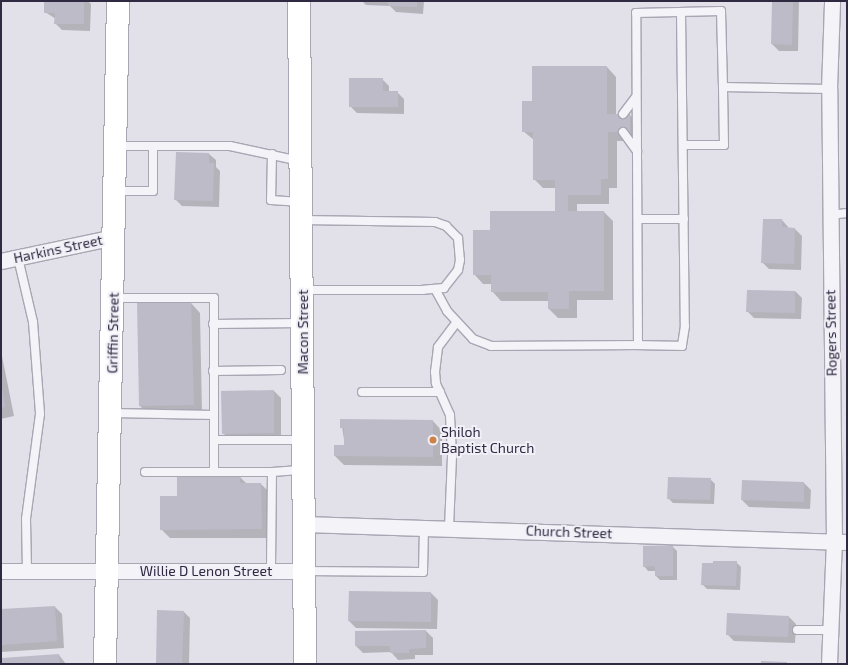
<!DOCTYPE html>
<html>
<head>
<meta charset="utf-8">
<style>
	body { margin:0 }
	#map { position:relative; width:848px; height:665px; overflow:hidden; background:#e2e0e9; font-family:"Exo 2",sans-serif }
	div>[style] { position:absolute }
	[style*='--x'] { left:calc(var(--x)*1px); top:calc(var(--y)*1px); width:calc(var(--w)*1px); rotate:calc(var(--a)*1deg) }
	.shadow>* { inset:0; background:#0003 }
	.building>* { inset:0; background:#bebbc9 }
	.roads { filter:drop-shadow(1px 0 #a9a5b3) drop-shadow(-1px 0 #a9a5b3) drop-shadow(0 1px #a9a5b3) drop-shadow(0 -1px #a9a5b3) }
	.service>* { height:8px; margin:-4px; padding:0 4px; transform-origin:4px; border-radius:4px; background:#f4f3f7 }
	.minor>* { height:15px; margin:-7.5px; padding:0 7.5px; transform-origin:7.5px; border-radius:7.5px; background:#f4f3f7 }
	.primary>* { height:22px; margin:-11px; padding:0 11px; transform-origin:11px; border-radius:11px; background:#fff }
	.dots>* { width:11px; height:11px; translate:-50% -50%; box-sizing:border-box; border:2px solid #f1f0f7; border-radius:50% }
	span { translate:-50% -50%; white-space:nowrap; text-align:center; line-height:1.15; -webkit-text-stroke:4px #f1f0f7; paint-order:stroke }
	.street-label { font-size:14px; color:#2f2941 }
	.poi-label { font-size:14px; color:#2f2941 }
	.left { translate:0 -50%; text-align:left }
	.frame { position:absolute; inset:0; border:2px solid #2f2941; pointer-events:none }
</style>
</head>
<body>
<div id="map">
	<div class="shadow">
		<div style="clip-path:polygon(45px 1px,88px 1px,91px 4px,90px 31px,62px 30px,55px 23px,56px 19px,45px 12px)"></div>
		<div style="clip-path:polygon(362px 1px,424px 1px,423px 14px,396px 12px,390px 6px,366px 5px)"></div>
		<div style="clip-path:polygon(773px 1px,799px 1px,798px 51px,779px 51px,772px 44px)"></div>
		<div style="clip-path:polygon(607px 67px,616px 77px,616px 115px,630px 115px,639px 124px,639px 141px,617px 141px,617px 188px,609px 188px,609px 204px,577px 204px,577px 212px,604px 212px,613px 221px,613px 300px,577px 300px,577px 318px,558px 318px,549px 309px,549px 301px,501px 301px,492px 291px,492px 284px,483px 284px,474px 274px,491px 231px,556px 212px,556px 188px,543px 188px,534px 179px,534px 140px,523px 131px,533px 102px)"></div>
		<div style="clip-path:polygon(382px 79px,389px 86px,389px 92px,397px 92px,404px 99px,404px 114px,357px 113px,350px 106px)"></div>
		<div style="clip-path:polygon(209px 154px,216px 160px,216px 167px,220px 171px,219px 207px,182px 206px,175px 199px)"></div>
		<div style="clip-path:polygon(782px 220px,789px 228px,795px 229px,802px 236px,801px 270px,769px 269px,762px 262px)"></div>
		<div style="clip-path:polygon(795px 291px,802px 298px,801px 319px,754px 318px,747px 311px)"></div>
		<div style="clip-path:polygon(191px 303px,200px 313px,202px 414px,149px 415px,140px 406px,138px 304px)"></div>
		<div style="clip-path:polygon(1px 351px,14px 416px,1px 419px)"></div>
		<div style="clip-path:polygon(274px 391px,281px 398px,281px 440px,230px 440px,223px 433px)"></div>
		<div style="clip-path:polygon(341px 420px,433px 421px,442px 431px,442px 466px,344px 465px,335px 456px,345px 446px)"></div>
		<div style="clip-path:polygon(178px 477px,240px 477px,247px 484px,261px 484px,270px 493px,270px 538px,170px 538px,161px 529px,178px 497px)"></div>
		<div style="clip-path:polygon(710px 479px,715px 484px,714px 504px,673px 503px,668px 498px)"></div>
		<div style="clip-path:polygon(743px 481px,804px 483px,811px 490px,810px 509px,749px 507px,742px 500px)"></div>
		<div style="clip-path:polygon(672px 546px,677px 551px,677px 580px,660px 580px,656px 576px,656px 571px,648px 571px,644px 566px)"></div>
		<div style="clip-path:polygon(736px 562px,741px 567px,740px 590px,707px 589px,702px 584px)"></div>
		<div style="clip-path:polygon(431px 593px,438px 600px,437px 629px,356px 628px,349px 621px)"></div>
		<div style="clip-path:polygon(55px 607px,62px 614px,64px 648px,1px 652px,1px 610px)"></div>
		<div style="clip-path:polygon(184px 612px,190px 618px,189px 664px,157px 664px)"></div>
		<div style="clip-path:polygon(789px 617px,796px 624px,795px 643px,734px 641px,727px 634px)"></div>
		<div style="clip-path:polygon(426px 631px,433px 638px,433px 655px,415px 655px,415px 659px,398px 660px,391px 652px,363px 653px,356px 646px,356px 632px)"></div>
		<div style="clip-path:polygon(59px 655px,66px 664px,1px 664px,1px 659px)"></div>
	</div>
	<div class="building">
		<div style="clip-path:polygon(44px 1px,84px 1px,84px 24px,54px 24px,55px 13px,44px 13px)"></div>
		<div style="clip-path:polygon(388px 1px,417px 1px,417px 7px,388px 6px)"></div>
		<div style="clip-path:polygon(772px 1px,793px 1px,792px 45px,771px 44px)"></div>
		<div style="clip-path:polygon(532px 66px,607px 66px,607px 114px,630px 114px,630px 132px,608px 132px,608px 179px,601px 179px,601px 195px,568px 195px,568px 211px,604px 211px,604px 291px,569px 291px,569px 309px,548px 309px,548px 292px,491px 292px,491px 275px,473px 275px,473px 230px,490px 230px,490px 211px,555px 211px,555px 180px,533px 180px,533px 132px,522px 132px,522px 101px,532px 101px)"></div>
		<div style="clip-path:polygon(349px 78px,383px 78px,383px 91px,398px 91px,398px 107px,349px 107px)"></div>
		<div style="clip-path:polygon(176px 152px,209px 153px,209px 163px,214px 163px,213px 201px,174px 200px)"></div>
		<div style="clip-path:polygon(763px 219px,782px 219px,782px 227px,795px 228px,794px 264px,761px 263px)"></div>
		<div style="clip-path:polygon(747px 290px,795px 291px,795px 313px,746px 312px)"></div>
		<div style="clip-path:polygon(191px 302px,194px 405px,139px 406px,137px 303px)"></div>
		<div style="clip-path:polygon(2px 388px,5px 407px,1px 408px,1px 389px)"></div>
		<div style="clip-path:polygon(274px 390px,274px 433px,222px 434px,221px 391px)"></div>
		<div style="clip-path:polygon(340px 419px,433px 420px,433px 457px,334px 456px,334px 445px,344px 445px,344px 428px,340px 428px)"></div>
		<div style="clip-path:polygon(177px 476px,240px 476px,240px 483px,261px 483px,262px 529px,160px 530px,160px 496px,177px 496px)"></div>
		<div style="clip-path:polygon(668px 477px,711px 478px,710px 500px,667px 499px)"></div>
		<div style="clip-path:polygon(742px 480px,804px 482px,804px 502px,741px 500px)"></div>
		<div style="clip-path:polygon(673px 545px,673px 576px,655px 576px,655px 566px,643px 567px,643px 546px)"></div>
		<div style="clip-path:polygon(713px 561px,737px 561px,736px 586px,701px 585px,702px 563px,713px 563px)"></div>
		<div style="clip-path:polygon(349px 591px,431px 592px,431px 622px,348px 621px)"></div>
		<div style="clip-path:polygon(55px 606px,57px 641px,1px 645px,1px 609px)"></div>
		<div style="clip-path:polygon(157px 610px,184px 611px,182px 664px,156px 664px)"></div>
		<div style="clip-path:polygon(727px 613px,789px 616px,788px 637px,726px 635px)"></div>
		<div style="clip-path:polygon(426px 630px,426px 648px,409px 649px,409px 653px,390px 653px,390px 646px,355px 646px,355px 631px)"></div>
		<div style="clip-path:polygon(59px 654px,60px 664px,1px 664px,1px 658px)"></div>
		<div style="clip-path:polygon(761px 661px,787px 662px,787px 664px,761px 664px)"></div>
	</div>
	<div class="roads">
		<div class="service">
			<div style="--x:681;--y:12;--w:314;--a:89.3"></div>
			<div style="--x:685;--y:326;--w:20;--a:99"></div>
			<div style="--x:682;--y:346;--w:44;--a:-178.7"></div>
			<div style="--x:638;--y:345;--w:332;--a:-90.3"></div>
			<div style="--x:636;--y:13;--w:85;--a:-1.3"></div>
			<div style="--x:721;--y:11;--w:76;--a:88.5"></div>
			<div style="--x:723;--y:87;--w:106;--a:1.1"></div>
			<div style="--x:623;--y:114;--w:21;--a:-53"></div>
			<div style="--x:623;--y:132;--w:24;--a:54"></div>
			<div style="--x:683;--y:145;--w:41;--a:0"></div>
			<div style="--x:724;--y:145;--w:58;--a:-91"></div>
			<div style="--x:117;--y:146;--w:113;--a:0"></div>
			<div style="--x:230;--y:146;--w:72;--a:12.1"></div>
			<div style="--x:272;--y:154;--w:46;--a:91.2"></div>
			<div style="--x:271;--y:200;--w:30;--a:4"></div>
			<div style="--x:116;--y:191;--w:37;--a:0"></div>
			<div style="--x:153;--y:191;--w:45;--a:-90"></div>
			<div style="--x:830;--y:215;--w:17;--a:-7"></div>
			<div style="--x:638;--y:219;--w:46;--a:0"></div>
			<div style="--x:302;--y:220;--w:133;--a:0.9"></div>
			<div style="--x:435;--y:222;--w:12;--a:20"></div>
			<div style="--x:446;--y:226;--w:17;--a:45"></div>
			<div style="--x:458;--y:238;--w:22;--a:85"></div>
			<div style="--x:460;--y:260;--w:10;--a:101"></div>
			<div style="--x:458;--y:270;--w:23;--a:128"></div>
			<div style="--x:444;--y:288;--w:21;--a:175"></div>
			<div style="--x:423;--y:290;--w:120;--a:180"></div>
			<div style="--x:18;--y:258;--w:66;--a:76.8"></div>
			<div style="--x:33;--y:322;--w:92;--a:85.6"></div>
			<div style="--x:40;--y:414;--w:106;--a:97.6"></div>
			<div style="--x:26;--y:519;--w:52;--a:88.9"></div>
			<div style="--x:435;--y:289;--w:25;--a:61"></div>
			<div style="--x:447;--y:311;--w:38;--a:47"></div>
			<div style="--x:473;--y:339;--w:19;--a:21"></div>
			<div style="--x:491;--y:346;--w:147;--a:-0.4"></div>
			<div style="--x:113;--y:298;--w:101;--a:0"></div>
			<div style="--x:214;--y:298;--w:117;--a:90"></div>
			<div style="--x:213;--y:324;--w:88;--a:-0.7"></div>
			<div style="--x:213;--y:371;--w:68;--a:-0.8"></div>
			<div style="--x:362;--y:392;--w:78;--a:0"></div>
			<div style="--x:112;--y:413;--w:102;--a:1.1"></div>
			<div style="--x:214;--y:415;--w:57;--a:90"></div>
			<div style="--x:214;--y:440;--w:87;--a:0"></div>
			<div style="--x:145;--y:472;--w:127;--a:0"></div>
			<div style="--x:272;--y:472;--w:99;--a:90.6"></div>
			<div style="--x:272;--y:472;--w:31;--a:-4"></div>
			<div style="--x:449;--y:528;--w:73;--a:-87.6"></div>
			<div style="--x:452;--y:455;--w:40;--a:-92.9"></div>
			<div style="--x:450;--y:415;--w:35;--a:-114"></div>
			<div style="--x:436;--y:383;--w:11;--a:-95"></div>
			<div style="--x:435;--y:372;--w:25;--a:-83"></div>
			<div style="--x:438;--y:347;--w:31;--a:-53"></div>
			<div style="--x:305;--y:571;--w:118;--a:0.5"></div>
			<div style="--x:423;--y:572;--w:45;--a:-88.7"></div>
			<div style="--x:797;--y:630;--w:33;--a:0"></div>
		</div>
		<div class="minor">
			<div style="--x:1;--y:261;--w:116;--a:-12"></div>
			<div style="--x:304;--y:524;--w:543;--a:1.9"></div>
			<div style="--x:1;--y:571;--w:303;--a:0"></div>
			<div style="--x:829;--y:664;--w:123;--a:-87.7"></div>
			<div style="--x:834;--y:541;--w:452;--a:-90.6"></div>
			<div style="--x:829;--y:89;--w:88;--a:-88"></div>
		</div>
		<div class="primary">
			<div style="--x:299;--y:1;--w:663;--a:89.48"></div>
			<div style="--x:105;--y:664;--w:663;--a:-88.88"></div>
		</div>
	</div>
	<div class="dots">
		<div style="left:433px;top:440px;background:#cd8347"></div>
	</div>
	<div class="street-label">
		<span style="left:58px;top:249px;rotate:-12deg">Harkins Street</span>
		<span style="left:303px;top:332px;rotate:-90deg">Macon Street</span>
		<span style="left:113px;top:333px;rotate:-89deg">Griffin Street</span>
		<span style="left:831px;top:333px;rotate:-91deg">Rogers Street</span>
		<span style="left:569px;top:532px;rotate:2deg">Church Street</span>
		<span style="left:206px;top:571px">Willie D Lenon Street</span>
	</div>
	<div class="poi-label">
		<span class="left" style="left:441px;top:440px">Shiloh<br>Baptist Church</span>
	</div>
	<div class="frame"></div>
</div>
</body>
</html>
